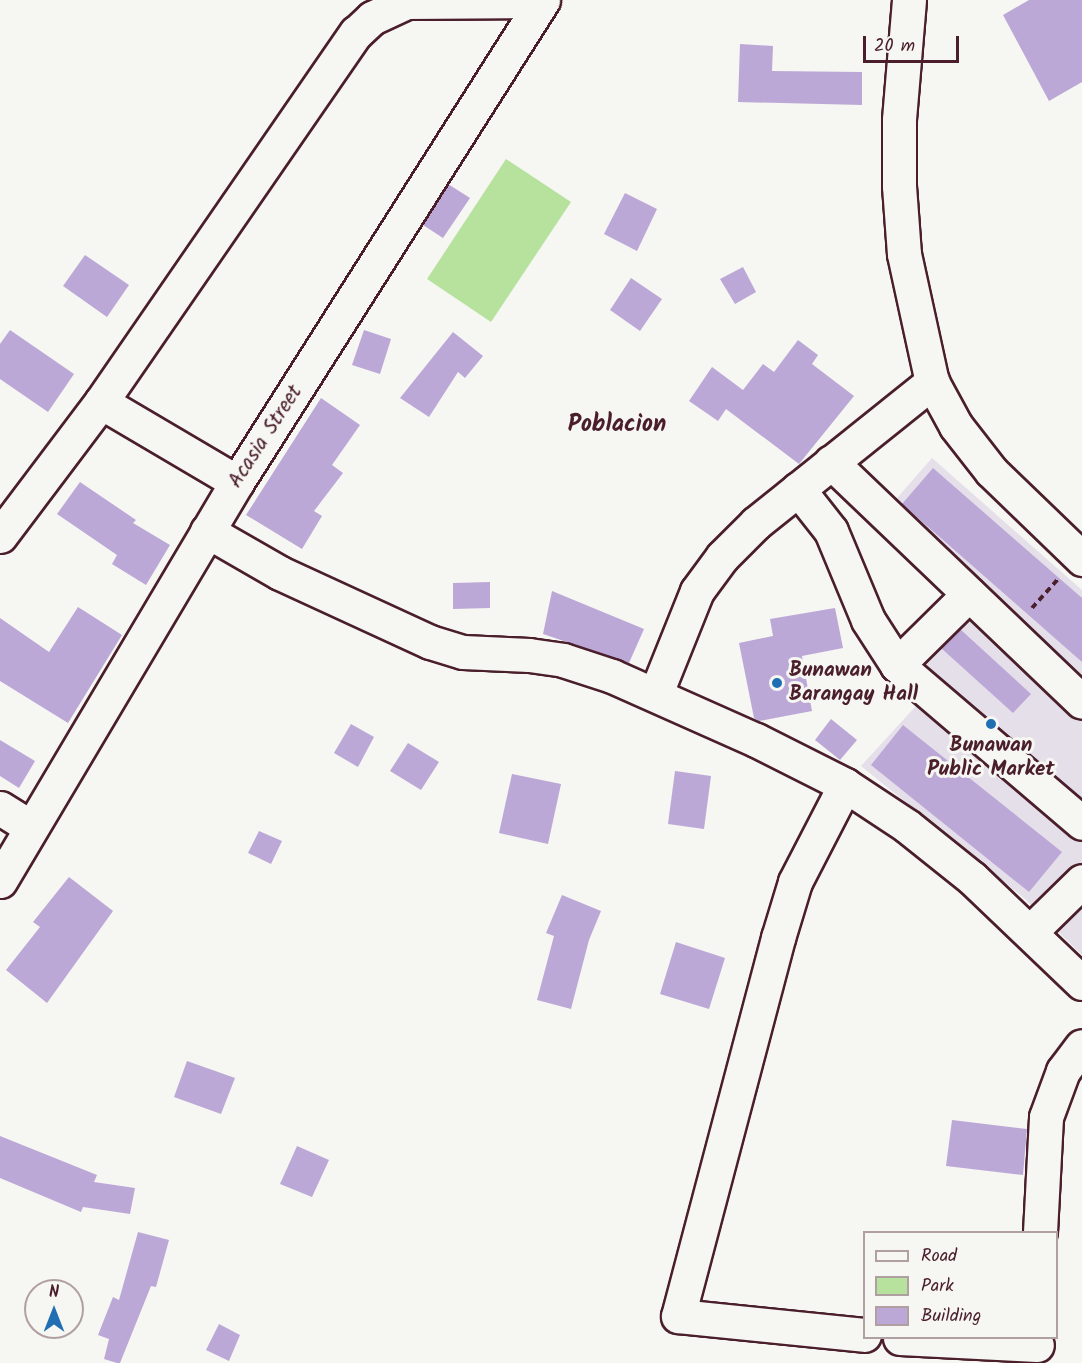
<!DOCTYPE html>
<html>
<head>
<meta charset="utf-8">
<style>
	body { margin:0 }
	#map { position:relative; width:1082px; height:1363px; overflow:hidden; background:#f6f6f2; font-family:Kalam,sans-serif }
	div>[style] { position:absolute }
	[style*='--x'] { left:calc(var(--x)*1px); top:calc(var(--y)*1px); width:calc(var(--w)*1px); rotate:calc(var(--a)*1deg) }
	.built>* { inset:0; background:#e5dfea }
	.green>* { inset:0; background:#b7e29e }
	.building>* { inset:0; background:#bca8d7 }
	.path>* { height:4px; margin-top:-2px; transform-origin:0; background:repeating-linear-gradient(90deg,#4a1f2b 0 6px,transparent 0 10.5px) }
	.roads { filter:drop-shadow(2px 0 #4a1f2b) drop-shadow(-2px 0 #4a1f2b) drop-shadow(0 2px #4a1f2b) drop-shadow(0 -2px #4a1f2b) }
	.minor>* { height:33px; margin:-16.5px; padding:0 16.5px; transform-origin:16.5px; border-radius:16.5px; background:#f6f6f2 }
	.dots>* { width:16px; height:16px; translate:-50% -50%; box-sizing:border-box; border:3px solid #f6f6f2; border-radius:50% }
	span { translate:-50% -50%; white-space:nowrap; text-align:center; line-height:1.15; -webkit-text-stroke:6px #f6f6f2; paint-order:stroke }
	.street-label { font-size:21px; color:#4a1f2b }
	.poi-label { font-size:21px; color:#4a1f2b; font-weight:700 }
	.left { translate:0 -50%; text-align:left }
	.quarter-label { font-size:24px; color:#4a1f2b; font-weight:700 }
	.legend { position:absolute; left:863px; top:1231px; width:195px; height:108px; box-sizing:border-box; background:#f6f6f2; border:2px solid #b1a0a2; margin:0; padding:8px 10px; list-style:none; font-size:18px; color:#4a1f2b }
	.legend li { display:flex; align-items:center; gap:12px; height:30px }
	.legend b { width:30px; border:2px solid #b1a0a2 }
	.north { position:absolute; left:24px; top:1279px; width:60px; height:60px; box-sizing:border-box; background:#f6f6f2; border:2px solid #b1a0a2; border-radius:50%; rotate:0deg; font-size:16px; font-weight:700; line-height:24px; text-align:center; color:#4a1f2b }
	.north::after { content:''; display:block; margin:auto; width:21px; height:27px; background:#1f6fb2; clip-path:polygon(50% 0,100% 100%,50% 72%,0 100%) }
	.scale { position:absolute; left:863px; top:36px; width:96px; height:27px; box-sizing:border-box; border:3px solid #4a1f2b; border-top:0; padding-left:8px; font-size:18px; line-height:21px; white-space:nowrap; color:#4a1f2b; -webkit-text-stroke:4px #f6f6f2; paint-order:stroke }
</style>
</head>
<body>
<div id="map">
	<div class="built">
		<div style="clip-path:polygon(932px 458px,1082px 590px,1082px 955px,1024px 898px,861px 766px,937px 683px,915px 662px,983px 588px,891px 505px)"></div>
	</div>
	<div class="green">
		<div style="clip-path:polygon(506px 159px,571px 202px,491px 322px,427px 279px)"></div>
	</div>
	<div class="building">
		<div style="clip-path:polygon(1029px 0,1082px 0,1082px 82px,1049px 101px,1003px 15px)"></div>
		<div style="clip-path:polygon(740px 44px,773px 46px,772px 71px,862px 72px,862px 105px,738px 102px)"></div>
		<div style="clip-path:polygon(448px 184px,470px 198px,443px 238px,423px 225px)"></div>
		<div style="clip-path:polygon(625px 193px,657px 209px,637px 251px,604px 234px)"></div>
		<div style="clip-path:polygon(85px 255px,129px 285px,107px 317px,63px 286px)"></div>
		<div style="clip-path:polygon(743px 267px,756px 292px,735px 304px,720px 279px)"></div>
		<div style="clip-path:polygon(631px 278px,662px 299px,640px 331px,610px 310px)"></div>
		<div style="clip-path:polygon(10px 330px,74px 374px,48px 412px,0 379px,0 344px)"></div>
		<div style="clip-path:polygon(364px 330px,391px 339px,380px 374px,352px 365px)"></div>
		<div style="clip-path:polygon(453px 332px,483px 356px,465px 378px,458px 372px,429px 417px,400px 398px)"></div>
		<div style="clip-path:polygon(798px 340px,818px 355px,812px 364px,854px 396px,799px 464px,726px 409px,718px 421px,689px 401px,712px 367px,743px 390px,763px 364px,774px 372px)"></div>
		<div style="clip-path:polygon(321px 398px,360px 425px,332px 465px,343px 473px,314px 511px,322px 516px,302px 549px,246px 515px)"></div>
		<div style="clip-path:polygon(933px 468px,1082px 598px,1082px 662px,902px 504px)"></div>
		<div style="clip-path:polygon(80px 482px,136px 520px,133px 523px,170px 545px,146px 585px,112px 564px,117px 555px,57px 514px)"></div>
		<div style="clip-path:polygon(490px 582px,490px 608px,453px 609px,453px 583px)"></div>
		<div style="clip-path:polygon(552px 591px,644px 629px,629px 663px,543px 634px)"></div>
		<div style="clip-path:polygon(78px 607px,122px 635px,68px 723px,0 681px,0 618px,49px 652px)"></div>
		<div style="clip-path:polygon(835px 608px,843px 648px,802px 656px,812px 711px,759px 721px,754px 718px,739px 643px,773px 636px,770px 619px)"></div>
		<div style="clip-path:polygon(960px 629px,1031px 694px,1013px 713px,941px 648px)"></div>
		<div style="clip-path:polygon(831px 719px,857px 740px,840px 760px,815px 740px)"></div>
		<div style="clip-path:polygon(351px 724px,374px 737px,358px 767px,334px 753px)"></div>
		<div style="clip-path:polygon(903px 725px,1062px 852px,1029px 892px,871px 765px)"></div>
		<div style="clip-path:polygon(0 740px,35px 761px,19px 788px,0 776px)"></div>
		<div style="clip-path:polygon(408px 743px,439px 762px,421px 790px,390px 771px)"></div>
		<div style="clip-path:polygon(675px 771px,711px 776px,704px 829px,668px 824px)"></div>
		<div style="clip-path:polygon(512px 774px,561px 784px,548px 844px,499px 833px)"></div>
		<div style="clip-path:polygon(259px 831px,282px 841px,271px 864px,248px 853px)"></div>
		<div style="clip-path:polygon(69px 877px,113px 911px,47px 1003px,6px 970px,40px 927px,33px 922px)"></div>
		<div style="clip-path:polygon(562px 895px,601px 911px,589px 940px,571px 1009px,537px 1000px,554px 936px,546px 933px)"></div>
		<div style="clip-path:polygon(676px 942px,725px 958px,709px 1009px,660px 994px)"></div>
		<div style="clip-path:polygon(187px 1061px,235px 1078px,221px 1114px,174px 1097px)"></div>
		<div style="clip-path:polygon(952px 1120px,1027px 1129px,1023px 1175px,946px 1166px)"></div>
		<div style="clip-path:polygon(0 1136px,97px 1175px,94px 1182px,135px 1188px,130px 1214px,83px 1207px,81px 1212px,0 1178px)"></div>
		<div style="clip-path:polygon(297px 1146px,329px 1160px,312px 1197px,280px 1184px)"></div>
		<div style="clip-path:polygon(138px 1232px,169px 1240px,156px 1287px,151px 1286px,120px 1363px,117px 1363px,104px 1359px,109px 1339px,98px 1335px,113px 1297px,119px 1300px)"></div>
		<div style="clip-path:polygon(219px 1324px,240px 1335px,229px 1361px,206px 1350px)"></div>
	</div>
	<div class="path">
		<div style="--x:1032;--y:608;--w:38;--a:-48"></div>
	</div>
	<div class="roads">
		<div class="minor">
			<div style="--x:909;--y:0;--w:120;--a:94.8"></div>
			<div style="--x:899;--y:120;--w:66;--a:90"></div>
			<div style="--x:899;--y:186;--w:68;--a:85.8"></div>
			<div style="--x:904;--y:254;--w:131;--a:77.7"></div>
			<div style="--x:932;--y:382;--w:50;--a:61.4"></div>
			<div style="--x:956;--y:426;--w:57;--a:52.1"></div>
			<div style="--x:991;--y:471;--w:127;--a:44"></div>
			<div style="--x:101;--y:402;--w:158;--a:30.5"></div>
			<div style="--x:831;--y:462;--w:347;--a:43.7"></div>
			<div style="--x:798;--y:489;--w:53;--a:51.8"></div>
			<div style="--x:831;--y:531;--w:96;--a:67.4"></div>
			<div style="--x:868;--y:620;--w:54;--a:57.2"></div>
			<div style="--x:897;--y:665;--w:243;--a:40.5"></div>
			<div style="--x:207;--y:531;--w:84;--a:29.9"></div>
			<div style="--x:280;--y:573;--w:165;--a:24.7"></div>
			<div style="--x:430;--y:642;--w:34;--a:17"></div>
			<div style="--x:463;--y:652;--w:66;--a:2.6"></div>
			<div style="--x:529;--y:655;--w:34;--a:8"></div>
			<div style="--x:563;--y:660;--w:52;--a:18.1"></div>
			<div style="--x:612;--y:676;--w:158;--a:24"></div>
			<div style="--x:756;--y:740;--w:100;--a:26.8"></div>
			<div style="--x:845;--y:785;--w:74;--a:33.5"></div>
			<div style="--x:907;--y:826;--w:83;--a:38.7"></div>
			<div style="--x:972;--y:878;--w:152;--a:43.7"></div>
			<div style="--x:0;--y:536;--w:168;--a:-53"></div>
			<div style="--x:101;--y:402;--w:449;--a:-55.4"></div>
			<div style="--x:356;--y:33;--w:22;--a:-43"></div>
			<div style="--x:372;--y:18;--w:38;--a:-25"></div>
			<div style="--x:406;--y:2;--w:135;--a:-0.4"></div>
			<div style="--x:897;--y:665;--w:101;--a:-44.6"></div>
			<div style="--x:656;--y:693;--w:110;--a:-68.1"></div>
			<div style="--x:697;--y:591;--w:42;--a:-53.7"></div>
			<div style="--x:722;--y:557;--w:48;--a:-45"></div>
			<div style="--x:756;--y:523;--w:226;--a:-38.7"></div>
			<div style="--x:845;--y:785;--w:109;--a:117.3"></div>
			<div style="--x:795;--y:882;--w:59;--a:106.9"></div>
			<div style="--x:778;--y:938;--w:391;--a:104.8"></div>
			<div style="--x:678;--y:1316;--w:187;--a:5.8"></div>
			<div style="--x:0;--y:808;--w:36;--a:32"></div>
			<div style="--x:0;--y:881;--w:464;--a:-59.3"></div>
			<div style="--x:237;--y:482;--w:571;--a:-57.59"></div>
			<div style="--x:1031;--y:931;--w:71;--a:-44.4"></div>
			<div style="--x:1040;--y:1232;--w:115;--a:-87"></div>
			<div style="--x:1046;--y:1117;--w:49;--a:-69.7"></div>
			<div style="--x:1063;--y:1071;--w:31;--a:-53"></div>
			<div style="--x:900;--y:1338;--w:137;--a:2.9"></div>
		</div>
	</div>
	<div class="dots">
		<div style="left:777px;top:683px;background:#1f6fb2"></div>
		<div style="left:991px;top:724px;background:#1f6fb2"></div>
	</div>
	<div class="street-label">
		<span style="left:266px;top:437px;rotate:-57deg">Acasia Street</span>
	</div>
	<div class="poi-label">
		<span class="left" style="left:789px;top:683px">Bunawan<br>Barangay Hall</span>
		<span style="left:991px;top:758px">Bunawan<br>Public Market</span>
	</div>
	<div class="quarter-label">
		<span style="left:617px;top:425px">Poblacion</span>
	</div>
	<ul class="legend">
	<li><b style="height:8px;background:#f6f6f2"></b>Road</li>
	<li><b style="height:16px;background:#b7e29e"></b>Park</li>
	<li><b style="height:16px;background:#bca8d7"></b>Building</li>
	</ul>
	<div class="north">N</div>
	<div class="scale">20 m</div>
</div>
</body>
</html>
